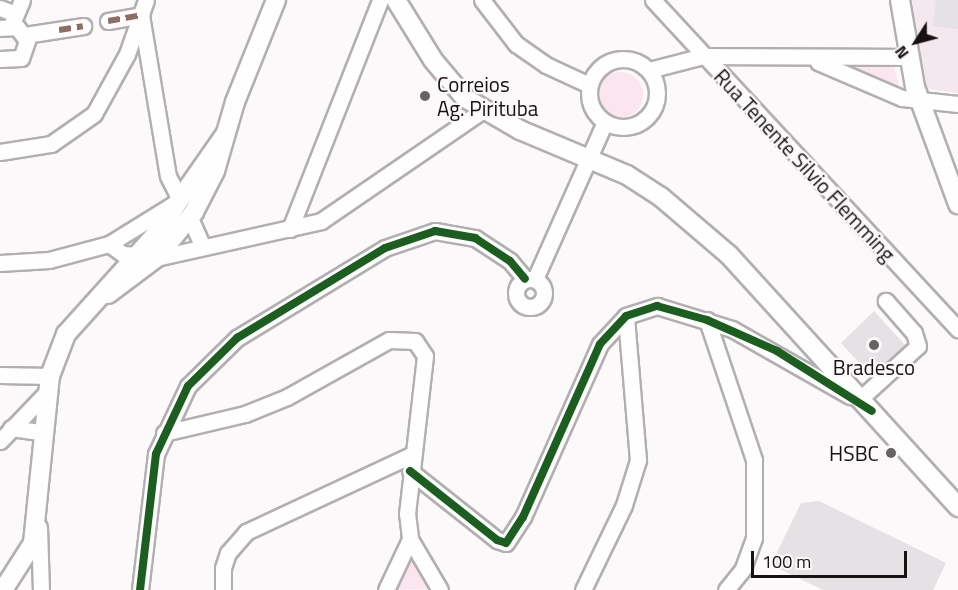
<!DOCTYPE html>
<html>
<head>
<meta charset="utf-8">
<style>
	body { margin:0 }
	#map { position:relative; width:958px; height:590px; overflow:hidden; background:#fbf9fa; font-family:"Titillium Web",sans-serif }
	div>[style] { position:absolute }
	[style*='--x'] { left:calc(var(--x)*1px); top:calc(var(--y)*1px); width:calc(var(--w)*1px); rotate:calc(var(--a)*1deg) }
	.built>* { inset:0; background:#f3e8ed }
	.green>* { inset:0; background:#fbe6f0 }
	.round { border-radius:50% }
	.building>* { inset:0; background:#e6e1e4 }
	.roads { filter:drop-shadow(2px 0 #b3afb1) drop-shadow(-2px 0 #b3afb1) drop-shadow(0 2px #b3afb1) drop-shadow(0 -2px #b3afb1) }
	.minor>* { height:15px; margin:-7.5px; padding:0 7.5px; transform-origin:7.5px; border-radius:7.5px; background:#fefefe }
	.minor>.ring { margin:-7.5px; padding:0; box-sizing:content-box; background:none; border:15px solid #fefefe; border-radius:50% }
	.major>* { height:18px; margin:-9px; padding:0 9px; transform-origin:9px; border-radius:9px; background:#fefefe }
	.quiet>* { height:6px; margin-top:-3px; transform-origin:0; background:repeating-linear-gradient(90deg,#8d6e63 0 12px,transparent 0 18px) }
	.cycleway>* { height:8px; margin:-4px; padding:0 4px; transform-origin:4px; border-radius:4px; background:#1b5e20 }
	.dots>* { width:16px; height:16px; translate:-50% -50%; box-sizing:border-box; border:3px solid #fcf8fa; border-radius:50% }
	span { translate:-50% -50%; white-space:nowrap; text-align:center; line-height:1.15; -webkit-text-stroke:4.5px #fcf8fa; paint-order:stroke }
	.poi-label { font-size:21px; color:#171114 }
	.left { translate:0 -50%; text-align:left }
	.right { translate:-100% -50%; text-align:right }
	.street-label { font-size:21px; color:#171114 }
	.north { position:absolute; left:886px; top:12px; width:60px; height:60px; -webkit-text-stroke:4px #fcf8fa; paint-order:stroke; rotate:234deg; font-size:16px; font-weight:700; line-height:24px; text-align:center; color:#171114 }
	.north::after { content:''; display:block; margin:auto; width:21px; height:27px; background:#171114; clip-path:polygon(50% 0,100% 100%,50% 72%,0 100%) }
	.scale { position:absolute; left:751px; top:551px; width:156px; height:27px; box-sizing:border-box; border:3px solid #171114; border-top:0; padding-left:8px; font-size:18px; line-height:21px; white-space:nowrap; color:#171114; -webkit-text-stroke:4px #fcf8fa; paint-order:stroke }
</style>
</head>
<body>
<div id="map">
	<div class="built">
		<div style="clip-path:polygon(912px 0,958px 0,958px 93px,925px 89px)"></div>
	</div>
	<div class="green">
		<div style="clip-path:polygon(829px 66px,894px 66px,900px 89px)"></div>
		<div class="round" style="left:597px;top:72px;width:46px;height:46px"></div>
		<div style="clip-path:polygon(410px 549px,432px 589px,391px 590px)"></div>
	</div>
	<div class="building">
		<div style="clip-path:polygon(936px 0,958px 0,958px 29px,933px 26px)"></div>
		<div style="clip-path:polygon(874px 311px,905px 345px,871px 376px,841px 343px)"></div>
		<div style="clip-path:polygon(819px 501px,946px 563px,933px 590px,823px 590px,771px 565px,801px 503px)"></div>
	</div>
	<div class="roads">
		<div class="minor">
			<div style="--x:482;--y:0;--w:56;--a:52.3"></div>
			<div style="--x:516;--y:44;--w:37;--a:35"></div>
			<div style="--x:546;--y:65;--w:47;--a:24.9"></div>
			<div style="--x:653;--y:0;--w:449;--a:47.2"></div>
			<div style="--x:0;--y:8;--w:17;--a:21"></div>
			<div style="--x:108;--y:21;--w:34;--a:-10"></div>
			<div style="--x:141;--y:15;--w:163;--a:80.5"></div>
			<div style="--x:168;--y:176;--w:22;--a:63"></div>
			<div style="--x:11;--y:26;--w:28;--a:-67"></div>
			<div style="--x:0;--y:28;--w:17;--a:-3"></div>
			<div style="--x:17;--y:27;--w:17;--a:54"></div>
			<div style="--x:27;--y:41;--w:18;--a:109"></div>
			<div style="--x:21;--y:58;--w:21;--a:177"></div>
			<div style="--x:25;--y:35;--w:59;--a:-8.8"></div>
			<div class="ring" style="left:589px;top:59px;width:53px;height:53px"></div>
			<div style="--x:818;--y:62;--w:91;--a:23.2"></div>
			<div style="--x:902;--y:98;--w:56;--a:6.1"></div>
			<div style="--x:649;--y:70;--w:56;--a:-14.5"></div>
			<div style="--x:703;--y:56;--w:207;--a:0.3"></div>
			<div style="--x:0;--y:152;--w:52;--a:-8.9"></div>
			<div style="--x:51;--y:144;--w:52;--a:-34.9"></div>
			<div style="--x:94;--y:114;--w:68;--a:-61.2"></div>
			<div style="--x:127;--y:54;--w:57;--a:-70.6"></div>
			<div style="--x:190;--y:218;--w:30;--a:66"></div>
			<div style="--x:290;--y:229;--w:246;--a:-68.5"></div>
			<div style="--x:109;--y:244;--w:17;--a:36"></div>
			<div style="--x:123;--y:254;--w:14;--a:4"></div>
			<div style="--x:156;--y:258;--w:169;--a:-12.6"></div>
			<div style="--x:321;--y:221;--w:196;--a:-34.4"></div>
			<div style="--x:0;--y:263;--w:49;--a:-3.5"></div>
			<div style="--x:49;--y:260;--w:62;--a:-14.9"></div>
			<div style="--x:109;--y:244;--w:74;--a:-31.8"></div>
			<div style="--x:535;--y:279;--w:172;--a:-66"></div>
			<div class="ring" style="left:516px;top:279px;width:13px;height:13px"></div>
			<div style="--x:707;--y:320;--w:148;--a:71.4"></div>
			<div style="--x:754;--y:460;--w:78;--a:90"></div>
			<div style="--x:754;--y:538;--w:33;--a:110"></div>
			<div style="--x:743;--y:569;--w:27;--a:129"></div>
			<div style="--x:0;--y:375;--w:50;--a:1.1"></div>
			<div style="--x:861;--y:398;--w:77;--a:-42.4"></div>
			<div style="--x:918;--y:346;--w:14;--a:-107"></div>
			<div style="--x:914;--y:333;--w:43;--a:-131.2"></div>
			<div style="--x:11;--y:428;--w:34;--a:8"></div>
			<div style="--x:164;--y:433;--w:83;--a:-13.2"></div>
			<div style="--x:245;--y:414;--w:45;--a:-22"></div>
			<div style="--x:287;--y:397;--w:117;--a:-29.2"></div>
			<div style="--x:389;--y:340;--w:26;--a:2"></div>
			<div style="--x:415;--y:341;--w:18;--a:56"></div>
			<div style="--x:425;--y:356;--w:158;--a:96.5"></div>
			<div style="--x:407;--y:513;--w:26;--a:83"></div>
			<div style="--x:410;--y:539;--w:59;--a:59.5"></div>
			<div style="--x:0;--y:441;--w:69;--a:-46.2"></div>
			<div style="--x:410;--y:471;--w:111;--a:38.4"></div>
			<div style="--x:497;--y:540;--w:9;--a:18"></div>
			<div style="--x:506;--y:543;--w:31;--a:-57"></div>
			<div style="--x:523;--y:517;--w:189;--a:-66"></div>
			<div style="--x:600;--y:344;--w:38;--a:-47"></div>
			<div style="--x:626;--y:316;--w:33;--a:-18"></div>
			<div style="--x:657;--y:306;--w:78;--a:17"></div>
			<div style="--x:732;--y:329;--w:136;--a:29.6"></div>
			<div style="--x:39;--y:527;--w:63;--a:88.2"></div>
			<div style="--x:140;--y:590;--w:137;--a:-83.3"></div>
			<div style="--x:156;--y:454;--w:75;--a:-64.8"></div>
			<div style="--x:188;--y:386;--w:69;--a:-44.4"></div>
			<div style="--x:237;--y:338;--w:173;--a:-31.3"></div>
			<div style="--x:385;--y:248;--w:53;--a:-18.8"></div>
			<div style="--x:435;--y:231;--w:41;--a:9.9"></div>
			<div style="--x:475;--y:238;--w:42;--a:33.3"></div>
			<div style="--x:510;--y:261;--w:23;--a:50"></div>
			<div style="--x:223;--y:590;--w:22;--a:-90"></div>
			<div style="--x:223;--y:568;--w:16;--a:-72"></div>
			<div style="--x:228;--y:553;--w:28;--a:-49"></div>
			<div style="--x:246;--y:532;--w:182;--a:-25"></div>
			<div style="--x:386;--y:590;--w:56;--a:-64.8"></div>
			<div style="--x:583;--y:590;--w:94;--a:-64.2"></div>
			<div style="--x:624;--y:505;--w:47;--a:-72.7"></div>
			<div style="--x:638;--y:460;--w:144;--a:-94.8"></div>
		</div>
		<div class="major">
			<div style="--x:396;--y:0;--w:70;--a:58.3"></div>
			<div style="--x:433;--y:60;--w:50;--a:49.9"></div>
			<div style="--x:465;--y:98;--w:64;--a:30.2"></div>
			<div style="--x:520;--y:130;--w:116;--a:22.8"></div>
			<div style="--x:627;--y:175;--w:40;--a:32.9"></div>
			<div style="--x:661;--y:197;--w:89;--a:40.5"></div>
			<div style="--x:729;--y:255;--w:341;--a:47.7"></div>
			<div style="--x:900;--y:0;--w:88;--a:80.2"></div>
			<div style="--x:915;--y:87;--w:125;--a:69.8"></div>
			<div style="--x:108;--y:294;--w:60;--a:-36.9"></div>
			<div style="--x:156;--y:258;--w:60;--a:-50.4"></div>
			<div style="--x:194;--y:212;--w:46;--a:-62.9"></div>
			<div style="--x:215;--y:171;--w:72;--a:-73.8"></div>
			<div style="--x:235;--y:102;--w:110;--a:-68.1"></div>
			<div style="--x:3;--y:590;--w:56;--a:-57.4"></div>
			<div style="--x:33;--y:543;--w:168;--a:-84.2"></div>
			<div style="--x:50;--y:376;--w:45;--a:-69.1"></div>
			<div style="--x:66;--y:334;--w:133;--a:-48"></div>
			<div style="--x:155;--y:235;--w:121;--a:-55.1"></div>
		</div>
	</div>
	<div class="quiet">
		<div style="--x:108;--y:21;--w:34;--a:-10"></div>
		<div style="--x:59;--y:30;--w:24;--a:-9"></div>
	</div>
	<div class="cycleway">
		<div style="--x:410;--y:471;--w:111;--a:38.4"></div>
		<div style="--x:497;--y:540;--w:9;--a:18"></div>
		<div style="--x:506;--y:543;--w:31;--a:-57"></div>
		<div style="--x:523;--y:517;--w:189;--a:-66"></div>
		<div style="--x:600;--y:344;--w:38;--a:-47"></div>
		<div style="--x:626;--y:316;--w:33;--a:-18"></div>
		<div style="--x:657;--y:306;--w:52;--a:15.6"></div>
		<div style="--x:707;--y:320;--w:77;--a:23.9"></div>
		<div style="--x:777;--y:351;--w:112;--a:32.3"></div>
		<div style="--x:140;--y:590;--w:137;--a:-83.3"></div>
		<div style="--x:156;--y:454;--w:75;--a:-64.8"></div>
		<div style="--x:188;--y:386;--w:69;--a:-44.4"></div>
		<div style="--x:237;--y:338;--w:173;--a:-31.3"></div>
		<div style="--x:385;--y:248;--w:53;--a:-18.8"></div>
		<div style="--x:435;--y:231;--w:41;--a:9.9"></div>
		<div style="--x:475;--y:238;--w:42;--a:33.3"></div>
		<div style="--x:510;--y:261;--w:23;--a:50"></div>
	</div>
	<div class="dots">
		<div style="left:425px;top:96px;background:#676264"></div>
		<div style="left:874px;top:345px;background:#676264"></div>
		<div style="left:891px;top:453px;background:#676264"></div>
	</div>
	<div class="poi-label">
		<span class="left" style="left:437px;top:96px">Correios<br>Ag. Pirituba</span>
		<span style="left:874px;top:367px">Bradesco</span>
		<span class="right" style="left:879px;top:453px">HSBC</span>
	</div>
	<div class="street-label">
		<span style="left:805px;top:165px;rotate:47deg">Rua Tenente Silvio Flemming</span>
	</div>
	<div class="north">N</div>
	<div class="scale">100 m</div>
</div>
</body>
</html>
